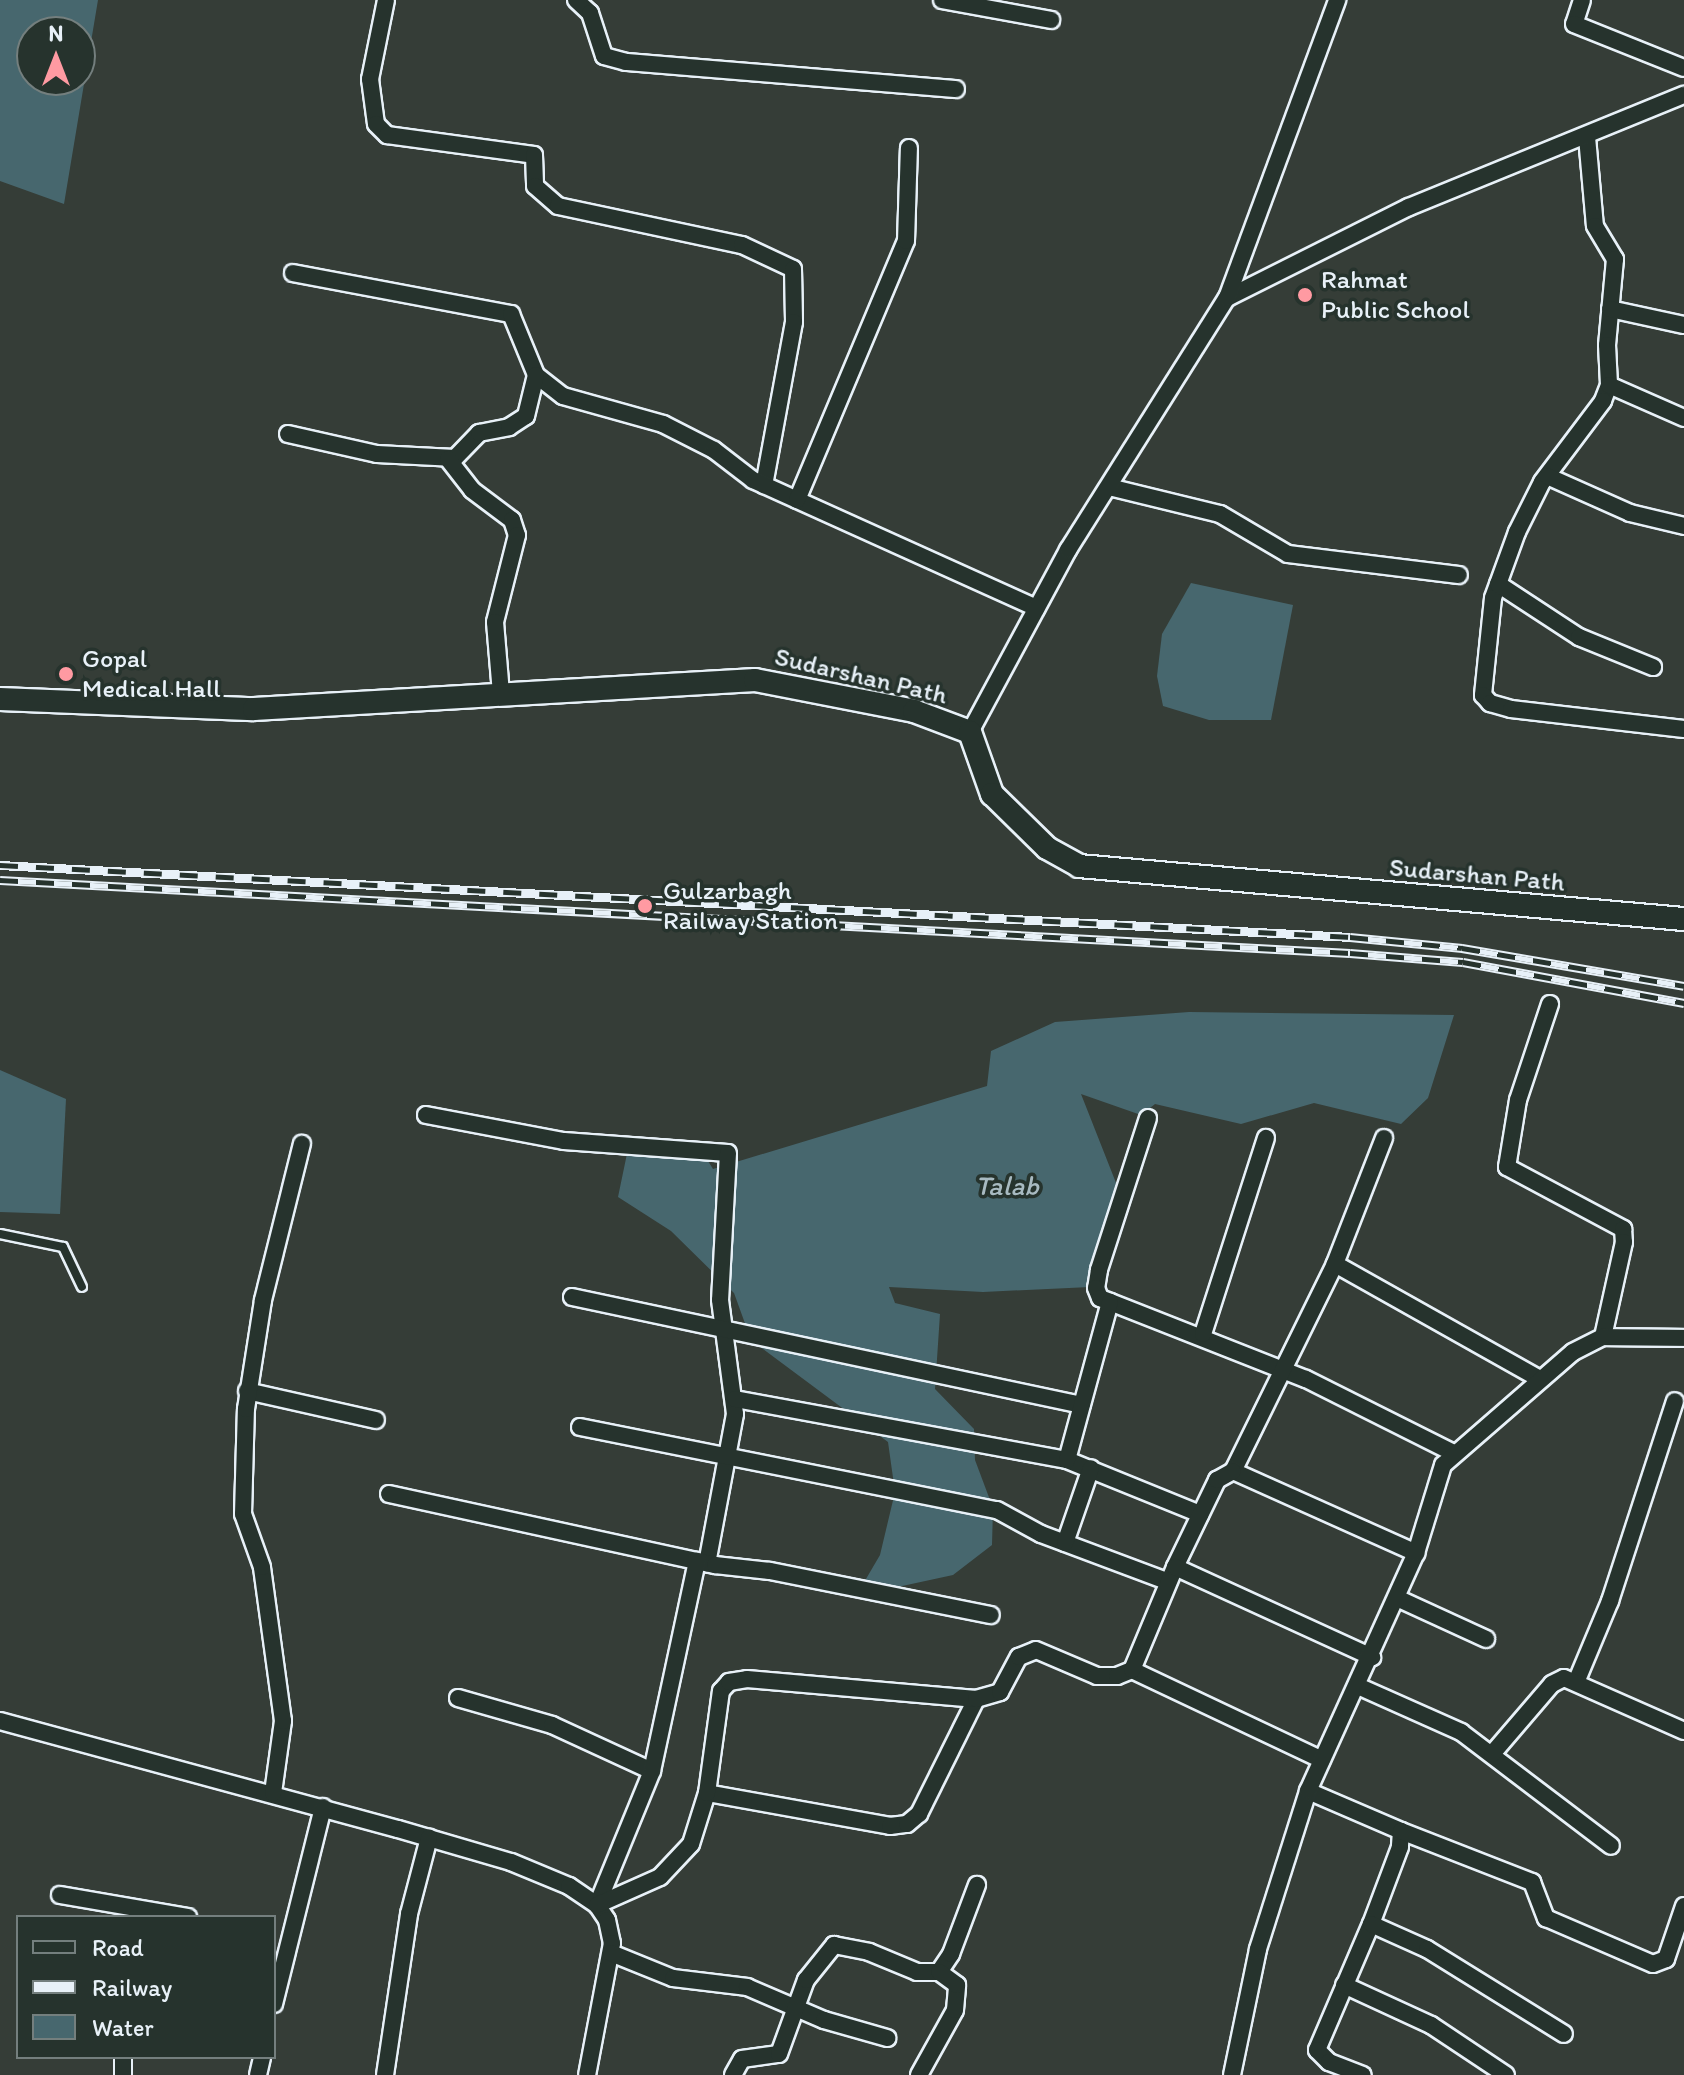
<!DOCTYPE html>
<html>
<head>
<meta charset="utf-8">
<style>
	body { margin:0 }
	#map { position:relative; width:1684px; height:2075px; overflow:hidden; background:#353d37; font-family:Itim,sans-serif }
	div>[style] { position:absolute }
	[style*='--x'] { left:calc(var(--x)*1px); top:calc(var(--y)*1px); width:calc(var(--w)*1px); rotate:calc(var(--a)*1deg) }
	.water>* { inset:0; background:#47676e }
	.roads { filter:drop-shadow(2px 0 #e8f1f8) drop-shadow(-2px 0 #e8f1f8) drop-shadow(0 2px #e8f1f8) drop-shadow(0 -2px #e8f1f8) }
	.service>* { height:8px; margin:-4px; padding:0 4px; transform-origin:4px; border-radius:4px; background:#26332d }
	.minor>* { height:16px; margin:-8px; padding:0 8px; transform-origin:8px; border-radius:8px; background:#26332d }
	.secondary>* { height:22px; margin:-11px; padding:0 11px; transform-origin:11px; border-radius:11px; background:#26332d }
	.rail>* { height:9px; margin-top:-4.5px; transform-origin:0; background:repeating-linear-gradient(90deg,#26332d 0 18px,#e8f1f8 0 36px); box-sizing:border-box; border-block:2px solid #e8f1f8 }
	.dots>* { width:22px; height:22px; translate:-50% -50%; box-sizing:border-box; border:4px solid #26332d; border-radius:50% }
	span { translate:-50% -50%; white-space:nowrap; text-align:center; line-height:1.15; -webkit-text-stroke:7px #26332d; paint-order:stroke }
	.poi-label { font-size:26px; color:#e8f1f8 }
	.left { translate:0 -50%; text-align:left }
	.street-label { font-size:26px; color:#e8f1f8 }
	.water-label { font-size:28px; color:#a8bac1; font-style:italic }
	.legend { position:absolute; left:16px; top:1915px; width:260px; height:144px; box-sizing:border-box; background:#26332d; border:2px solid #747f7e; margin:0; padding:10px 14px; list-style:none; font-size:24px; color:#e8f1f8 }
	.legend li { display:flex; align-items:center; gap:16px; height:40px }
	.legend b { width:40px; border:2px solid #747f7e }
	.north { position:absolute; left:16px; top:16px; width:80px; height:80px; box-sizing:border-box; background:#26332d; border:2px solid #747f7e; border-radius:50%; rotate:0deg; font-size:22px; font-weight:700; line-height:32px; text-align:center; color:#e8f1f8 }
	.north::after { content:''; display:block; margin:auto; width:28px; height:36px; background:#ff9aa2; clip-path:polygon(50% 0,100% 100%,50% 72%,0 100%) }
</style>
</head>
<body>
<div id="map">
	<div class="water">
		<div style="clip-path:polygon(evenodd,0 0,98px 0,64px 204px,0 181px,0 0,80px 32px,80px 80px,32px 80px,32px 32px,80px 32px)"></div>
		<div style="clip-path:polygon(1191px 583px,1293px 605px,1271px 720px,1209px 720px,1163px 706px,1157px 676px,1162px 634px)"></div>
		<div style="clip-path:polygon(1189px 1012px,1454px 1015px,1428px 1098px,1401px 1124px,1314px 1103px,1241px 1124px,1155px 1104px,1141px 1115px,1081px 1094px,1120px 1193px,1090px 1287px,983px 1292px,889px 1287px,895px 1303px,940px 1314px,935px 1389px,974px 1429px,975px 1460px,993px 1508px,992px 1545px,953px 1575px,856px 1596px,880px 1555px,895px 1492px,888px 1442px,751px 1340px,734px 1293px,671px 1231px,618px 1197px,629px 1144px,708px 1161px,713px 1169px,987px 1086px,991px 1051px,1055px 1022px)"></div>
		<div style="clip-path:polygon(0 1070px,66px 1099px,60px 1214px,0 1212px)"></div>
	</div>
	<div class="roads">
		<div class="service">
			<div style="--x:0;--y:1234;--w:64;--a:11.7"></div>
			<div style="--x:63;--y:1247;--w:44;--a:64.6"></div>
		</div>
		<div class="minor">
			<div style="--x:386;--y:0;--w:81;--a:101.4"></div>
			<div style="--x:370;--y:79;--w:45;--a:82.4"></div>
			<div style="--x:376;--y:124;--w:16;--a:45"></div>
			<div style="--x:387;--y:135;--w:148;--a:7.7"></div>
			<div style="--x:534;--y:155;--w:31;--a:88"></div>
			<div style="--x:535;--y:186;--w:30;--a:41"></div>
			<div style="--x:558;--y:206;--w:188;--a:12"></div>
			<div style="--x:742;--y:245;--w:56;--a:25.2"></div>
			<div style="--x:793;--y:269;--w:53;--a:88.9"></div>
			<div style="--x:794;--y:322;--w:166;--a:100.4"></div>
			<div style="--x:576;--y:0;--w:19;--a:43"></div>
			<div style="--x:590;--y:13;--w:45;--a:72"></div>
			<div style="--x:604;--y:56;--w:23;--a:15"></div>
			<div style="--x:626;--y:62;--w:331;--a:4.7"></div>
			<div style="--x:942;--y:0;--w:111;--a:10.4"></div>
			<div style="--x:1582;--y:0;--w:25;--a:108"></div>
			<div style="--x:1574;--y:24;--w:118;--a:21.8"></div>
			<div style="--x:1587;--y:137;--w:89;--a:84.9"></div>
			<div style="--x:1595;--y:226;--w:39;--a:59"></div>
			<div style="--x:1615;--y:259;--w:86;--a:95.3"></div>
			<div style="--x:1607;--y:345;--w:40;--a:87.1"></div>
			<div style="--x:1609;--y:385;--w:17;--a:111"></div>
			<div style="--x:1603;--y:401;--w:101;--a:127"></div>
			<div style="--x:1542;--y:482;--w:56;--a:116.6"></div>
			<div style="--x:1517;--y:532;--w:70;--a:110"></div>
			<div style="--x:1493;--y:598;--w:98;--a:95.9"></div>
			<div style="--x:1483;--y:695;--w:11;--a:49"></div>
			<div style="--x:1490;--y:703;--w:22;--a:16"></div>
			<div style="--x:1511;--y:709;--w:174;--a:6.6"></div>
			<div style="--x:293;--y:273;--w:222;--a:10.7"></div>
			<div style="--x:511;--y:314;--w:66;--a:67.7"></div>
			<div style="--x:536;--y:375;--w:34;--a:38"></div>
			<div style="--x:563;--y:396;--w:104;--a:15.6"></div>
			<div style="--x:663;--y:424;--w:57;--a:27"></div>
			<div style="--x:714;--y:450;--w:49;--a:37.6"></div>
			<div style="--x:753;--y:480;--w:311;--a:24.3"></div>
			<div style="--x:1227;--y:298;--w:203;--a:-26.6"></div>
			<div style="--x:1409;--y:207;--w:297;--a:-22.2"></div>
			<div style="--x:1610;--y:309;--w:76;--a:12.2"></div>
			<div style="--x:1609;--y:385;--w:82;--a:23.7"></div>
			<div style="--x:288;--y:434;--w:91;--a:12.7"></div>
			<div style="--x:377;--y:454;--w:78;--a:2.9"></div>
			<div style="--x:455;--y:458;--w:35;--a:-46"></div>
			<div style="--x:479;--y:433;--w:31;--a:-11"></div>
			<div style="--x:509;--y:427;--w:20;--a:-33"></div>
			<div style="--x:526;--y:416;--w:42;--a:-76.3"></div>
			<div style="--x:448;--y:459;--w:39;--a:52"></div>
			<div style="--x:472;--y:490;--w:50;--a:36.9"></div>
			<div style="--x:512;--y:520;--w:16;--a:72"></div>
			<div style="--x:517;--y:535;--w:90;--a:104.2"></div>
			<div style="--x:495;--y:622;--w:71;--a:85.2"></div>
			<div style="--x:1547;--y:476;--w:91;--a:24"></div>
			<div style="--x:1630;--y:513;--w:56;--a:13.5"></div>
			<div style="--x:1109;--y:487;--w:114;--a:13.7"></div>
			<div style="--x:1220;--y:514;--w:79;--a:30.5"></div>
			<div style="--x:1288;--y:554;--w:172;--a:7"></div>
			<div style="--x:797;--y:500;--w:281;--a:-67.2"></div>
			<div style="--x:906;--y:241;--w:93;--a:-88.2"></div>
			<div style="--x:1498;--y:584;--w:97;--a:33.2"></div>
			<div style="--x:1579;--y:637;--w:80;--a:22.1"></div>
			<div style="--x:970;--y:732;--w:207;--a:-61.7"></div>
			<div style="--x:1068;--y:550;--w:298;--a:-57.8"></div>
			<div style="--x:1227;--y:298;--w:318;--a:-69.7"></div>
			<div style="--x:1550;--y:1004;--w:101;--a:108.4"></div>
			<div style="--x:1518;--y:1100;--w:68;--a:99.3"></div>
			<div style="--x:1507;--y:1167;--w:132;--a:28.1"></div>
			<div style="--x:1623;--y:1229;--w:13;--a:86"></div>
			<div style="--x:1624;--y:1242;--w:97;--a:102.5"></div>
			<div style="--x:426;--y:1115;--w:140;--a:10.7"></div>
			<div style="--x:564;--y:1141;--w:164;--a:4.2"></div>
			<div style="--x:728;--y:1153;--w:147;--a:93.1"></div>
			<div style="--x:720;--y:1300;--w:115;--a:82.5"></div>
			<div style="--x:735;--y:1414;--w:152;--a:100.6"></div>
			<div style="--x:1148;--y:1118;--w:160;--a:107.9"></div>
			<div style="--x:1099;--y:1270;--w:18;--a:99"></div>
			<div style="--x:1096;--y:1288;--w:11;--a:68"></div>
			<div style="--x:1100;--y:1298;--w:221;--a:21.5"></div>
			<div style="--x:1306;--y:1379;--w:163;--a:26.6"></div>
			<div style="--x:1384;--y:1138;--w:135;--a:111.3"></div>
			<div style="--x:1335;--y:1264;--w:231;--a:116.2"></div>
			<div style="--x:1233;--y:1471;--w:201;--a:24.1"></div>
			<div style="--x:1335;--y:1264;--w:235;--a:29.3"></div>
			<div style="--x:572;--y:1297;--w:521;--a:11.96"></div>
			<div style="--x:1203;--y:1334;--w:206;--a:-72.2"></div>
			<div style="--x:247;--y:1391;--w:132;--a:12.7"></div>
			<div style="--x:735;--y:1399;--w:338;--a:10.4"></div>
			<div style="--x:1067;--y:1460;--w:144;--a:22.1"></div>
			<div style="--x:580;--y:1427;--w:425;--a:11.3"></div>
			<div style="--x:997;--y:1510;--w:50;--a:28.6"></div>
			<div style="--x:1041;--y:1534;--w:134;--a:20.5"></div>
			<div style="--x:1067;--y:1460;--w:164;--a:-74.8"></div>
			<div style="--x:389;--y:1494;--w:334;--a:12.3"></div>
			<div style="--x:715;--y:1565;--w:55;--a:6.2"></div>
			<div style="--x:770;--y:1571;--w:225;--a:11.3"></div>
			<div style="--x:1065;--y:1543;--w:79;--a:-70.9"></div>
			<div style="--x:1175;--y:1567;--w:97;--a:-64.2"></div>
			<div style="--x:1217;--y:1480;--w:18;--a:-29"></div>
			<div style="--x:1397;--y:1598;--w:98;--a:24.7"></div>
			<div style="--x:1132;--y:1670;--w:210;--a:25.3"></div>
			<div style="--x:1577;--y:1680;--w:86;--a:-67.3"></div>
			<div style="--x:1610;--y:1601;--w:210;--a:-72"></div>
			<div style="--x:1360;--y:1687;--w:111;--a:24"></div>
			<div style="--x:1461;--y:1732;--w:188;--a:37.2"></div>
			<div style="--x:458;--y:1698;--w:98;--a:16"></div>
			<div style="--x:552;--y:1725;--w:110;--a:24.7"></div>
			<div style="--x:652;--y:1771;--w:145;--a:112.3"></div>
			<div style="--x:0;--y:1721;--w:412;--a:15.2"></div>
			<div style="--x:398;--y:1829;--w:118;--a:16.3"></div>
			<div style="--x:511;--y:1862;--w:63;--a:22.5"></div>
			<div style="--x:569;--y:1886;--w:34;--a:34"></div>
			<div style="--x:597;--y:1905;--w:18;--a:56"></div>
			<div style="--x:607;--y:1920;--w:24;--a:78"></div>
			<div style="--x:612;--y:1943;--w:134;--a:100.7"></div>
			<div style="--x:1492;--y:1754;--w:92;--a:-49.4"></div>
			<div style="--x:1552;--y:1684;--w:13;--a:-27"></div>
			<div style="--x:1564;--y:1678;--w:131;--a:23.8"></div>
			<div style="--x:652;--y:1771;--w:215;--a:-77.9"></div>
			<div style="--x:1308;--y:1791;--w:101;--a:23.3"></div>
			<div style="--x:1401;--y:1831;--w:16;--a:94"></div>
			<div style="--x:1400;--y:1847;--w:82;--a:110.6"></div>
			<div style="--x:1371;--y:1924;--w:137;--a:113.2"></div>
			<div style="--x:1317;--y:2050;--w:17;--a:45"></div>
			<div style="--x:1329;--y:2062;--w:36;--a:21"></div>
			<div style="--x:273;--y:1793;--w:73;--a:-82.1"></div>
			<div style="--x:283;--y:1721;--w:155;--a:-97.8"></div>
			<div style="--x:262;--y:1567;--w:56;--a:-109.7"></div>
			<div style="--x:243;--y:1514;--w:105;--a:-88.4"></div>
			<div style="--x:246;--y:1409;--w:110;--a:-81.1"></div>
			<div style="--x:263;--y:1300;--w:161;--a:-76"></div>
			<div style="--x:707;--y:1793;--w:186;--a:10.2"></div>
			<div style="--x:890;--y:1826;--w:17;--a:-7"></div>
			<div style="--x:907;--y:1824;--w:16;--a:-40"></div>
			<div style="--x:919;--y:1814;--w:128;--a:-63.6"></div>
			<div style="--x:1401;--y:1831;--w:141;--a:21.3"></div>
			<div style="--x:1532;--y:1882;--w:39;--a:69"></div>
			<div style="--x:1546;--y:1918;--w:116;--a:23.3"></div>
			<div style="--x:1653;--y:1964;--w:14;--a:-21"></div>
			<div style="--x:1666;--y:1959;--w:56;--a:-71.2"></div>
			<div style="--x:60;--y:1895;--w:130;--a:9.8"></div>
			<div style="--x:597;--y:1905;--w:69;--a:-24"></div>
			<div style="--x:660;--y:1877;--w:45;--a:-46.8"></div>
			<div style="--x:691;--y:1844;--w:53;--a:-72.6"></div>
			<div style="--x:707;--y:1793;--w:103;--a:-82.2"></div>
			<div style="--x:721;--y:1691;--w:12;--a:-48"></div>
			<div style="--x:729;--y:1682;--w:18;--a:-9"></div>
			<div style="--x:747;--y:1679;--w:230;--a:5"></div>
			<div style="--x:976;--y:1699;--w:25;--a:-16"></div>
			<div style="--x:1000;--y:1692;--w:40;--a:-62"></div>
			<div style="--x:1019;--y:1657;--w:18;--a:-22"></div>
			<div style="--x:1036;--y:1650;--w:66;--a:23.1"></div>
			<div style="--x:1097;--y:1676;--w:20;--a:0"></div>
			<div style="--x:1117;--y:1676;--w:16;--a:-22"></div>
			<div style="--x:1132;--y:1670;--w:112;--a:-67.3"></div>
			<div style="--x:1175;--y:1567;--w:217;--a:24.6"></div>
			<div style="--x:1371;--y:1924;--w:61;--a:24.1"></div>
			<div style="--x:1427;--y:1949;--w:161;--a:31.8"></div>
			<div style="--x:611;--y:1953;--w:67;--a:22"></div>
			<div style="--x:673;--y:1978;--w:75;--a:6.9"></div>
			<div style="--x:747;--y:1987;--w:84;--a:23.2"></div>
			<div style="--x:824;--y:2020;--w:66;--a:15.9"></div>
			<div style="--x:1344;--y:1985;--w:96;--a:24.7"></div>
			<div style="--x:1431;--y:2025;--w:90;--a:33.7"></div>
			<div style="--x:274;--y:2004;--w:203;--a:-76"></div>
			<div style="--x:123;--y:2075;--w:18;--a:-90"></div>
			<div style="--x:258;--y:2075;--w:18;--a:-77"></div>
			<div style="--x:385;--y:2075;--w:163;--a:-81.5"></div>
			<div style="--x:409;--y:1914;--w:79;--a:-75.3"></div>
			<div style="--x:733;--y:2075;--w:18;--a:-61"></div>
			<div style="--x:742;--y:2059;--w:37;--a:-8"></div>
			<div style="--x:779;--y:2054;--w:79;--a:-70"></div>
			<div style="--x:806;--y:1980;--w:45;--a:-51.3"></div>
			<div style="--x:834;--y:1945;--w:36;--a:11"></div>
			<div style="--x:869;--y:1952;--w:52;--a:22.6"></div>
			<div style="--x:917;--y:1972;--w:22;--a:0"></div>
			<div style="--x:939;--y:1972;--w:22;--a:-56"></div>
			<div style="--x:951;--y:1954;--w:74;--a:-69.4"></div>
			<div style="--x:919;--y:2075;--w:74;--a:-61"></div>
			<div style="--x:955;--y:2010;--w:25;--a:-85"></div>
			<div style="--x:957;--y:1985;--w:22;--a:-144"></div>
			<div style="--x:1232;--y:2075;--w:129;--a:-78.3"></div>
			<div style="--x:1258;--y:1949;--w:166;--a:-72.4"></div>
			<div style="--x:1308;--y:1791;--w:261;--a:-65.6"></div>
			<div style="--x:1416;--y:1553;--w:92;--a:-72.9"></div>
			<div style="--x:1443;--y:1465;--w:172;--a:-41"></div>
			<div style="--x:1573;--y:1352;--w:34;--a:-27"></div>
			<div style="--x:1603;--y:1337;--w:81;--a:0.7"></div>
		</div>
		<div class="secondary">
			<div style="--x:0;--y:699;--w:254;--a:2.3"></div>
			<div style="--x:254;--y:709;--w:502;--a:-3.31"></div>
			<div style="--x:755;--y:680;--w:162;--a:11"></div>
			<div style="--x:914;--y:711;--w:60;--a:20.6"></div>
			<div style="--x:970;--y:732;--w:66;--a:70.5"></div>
			<div style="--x:992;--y:794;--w:77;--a:44.5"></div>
			<div style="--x:1047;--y:848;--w:37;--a:29"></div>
			<div style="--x:1079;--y:866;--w:607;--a:5.01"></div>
		</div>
	</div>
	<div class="rail">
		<div style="--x:0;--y:865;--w:1352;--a:3.05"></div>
		<div style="--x:1350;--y:937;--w:113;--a:5.6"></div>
		<div style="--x:1462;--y:948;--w:225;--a:9.7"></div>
		<div style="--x:0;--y:880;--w:1352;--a:3.1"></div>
		<div style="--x:1350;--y:953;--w:113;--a:4.6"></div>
		<div style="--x:1463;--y:962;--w:225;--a:10.5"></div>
	</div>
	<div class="dots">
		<div style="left:1305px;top:295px;background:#ff9aa2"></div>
		<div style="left:66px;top:674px;background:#ff9aa2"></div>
		<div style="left:645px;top:906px;background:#ff9aa2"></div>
	</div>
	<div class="poi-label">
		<span class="left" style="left:1321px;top:295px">Rahmat<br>Public School</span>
		<span class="left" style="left:82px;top:674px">Gopal<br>Medical Hall</span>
		<span class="left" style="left:663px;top:906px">Gulzarbagh<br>Railway Station</span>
	</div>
	<div class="street-label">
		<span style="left:861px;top:676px;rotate:13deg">Sudarshan Path</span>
		<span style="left:1477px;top:875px;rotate:5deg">Sudarshan Path</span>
	</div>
	<div class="water-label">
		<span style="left:1007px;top:1185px">Talab</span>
	</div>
	<ul class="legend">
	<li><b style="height:10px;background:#26332d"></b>Road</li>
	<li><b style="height:10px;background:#e8f1f8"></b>Railway</li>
	<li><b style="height:22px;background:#47676e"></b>Water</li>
	</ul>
	<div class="north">N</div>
</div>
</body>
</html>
